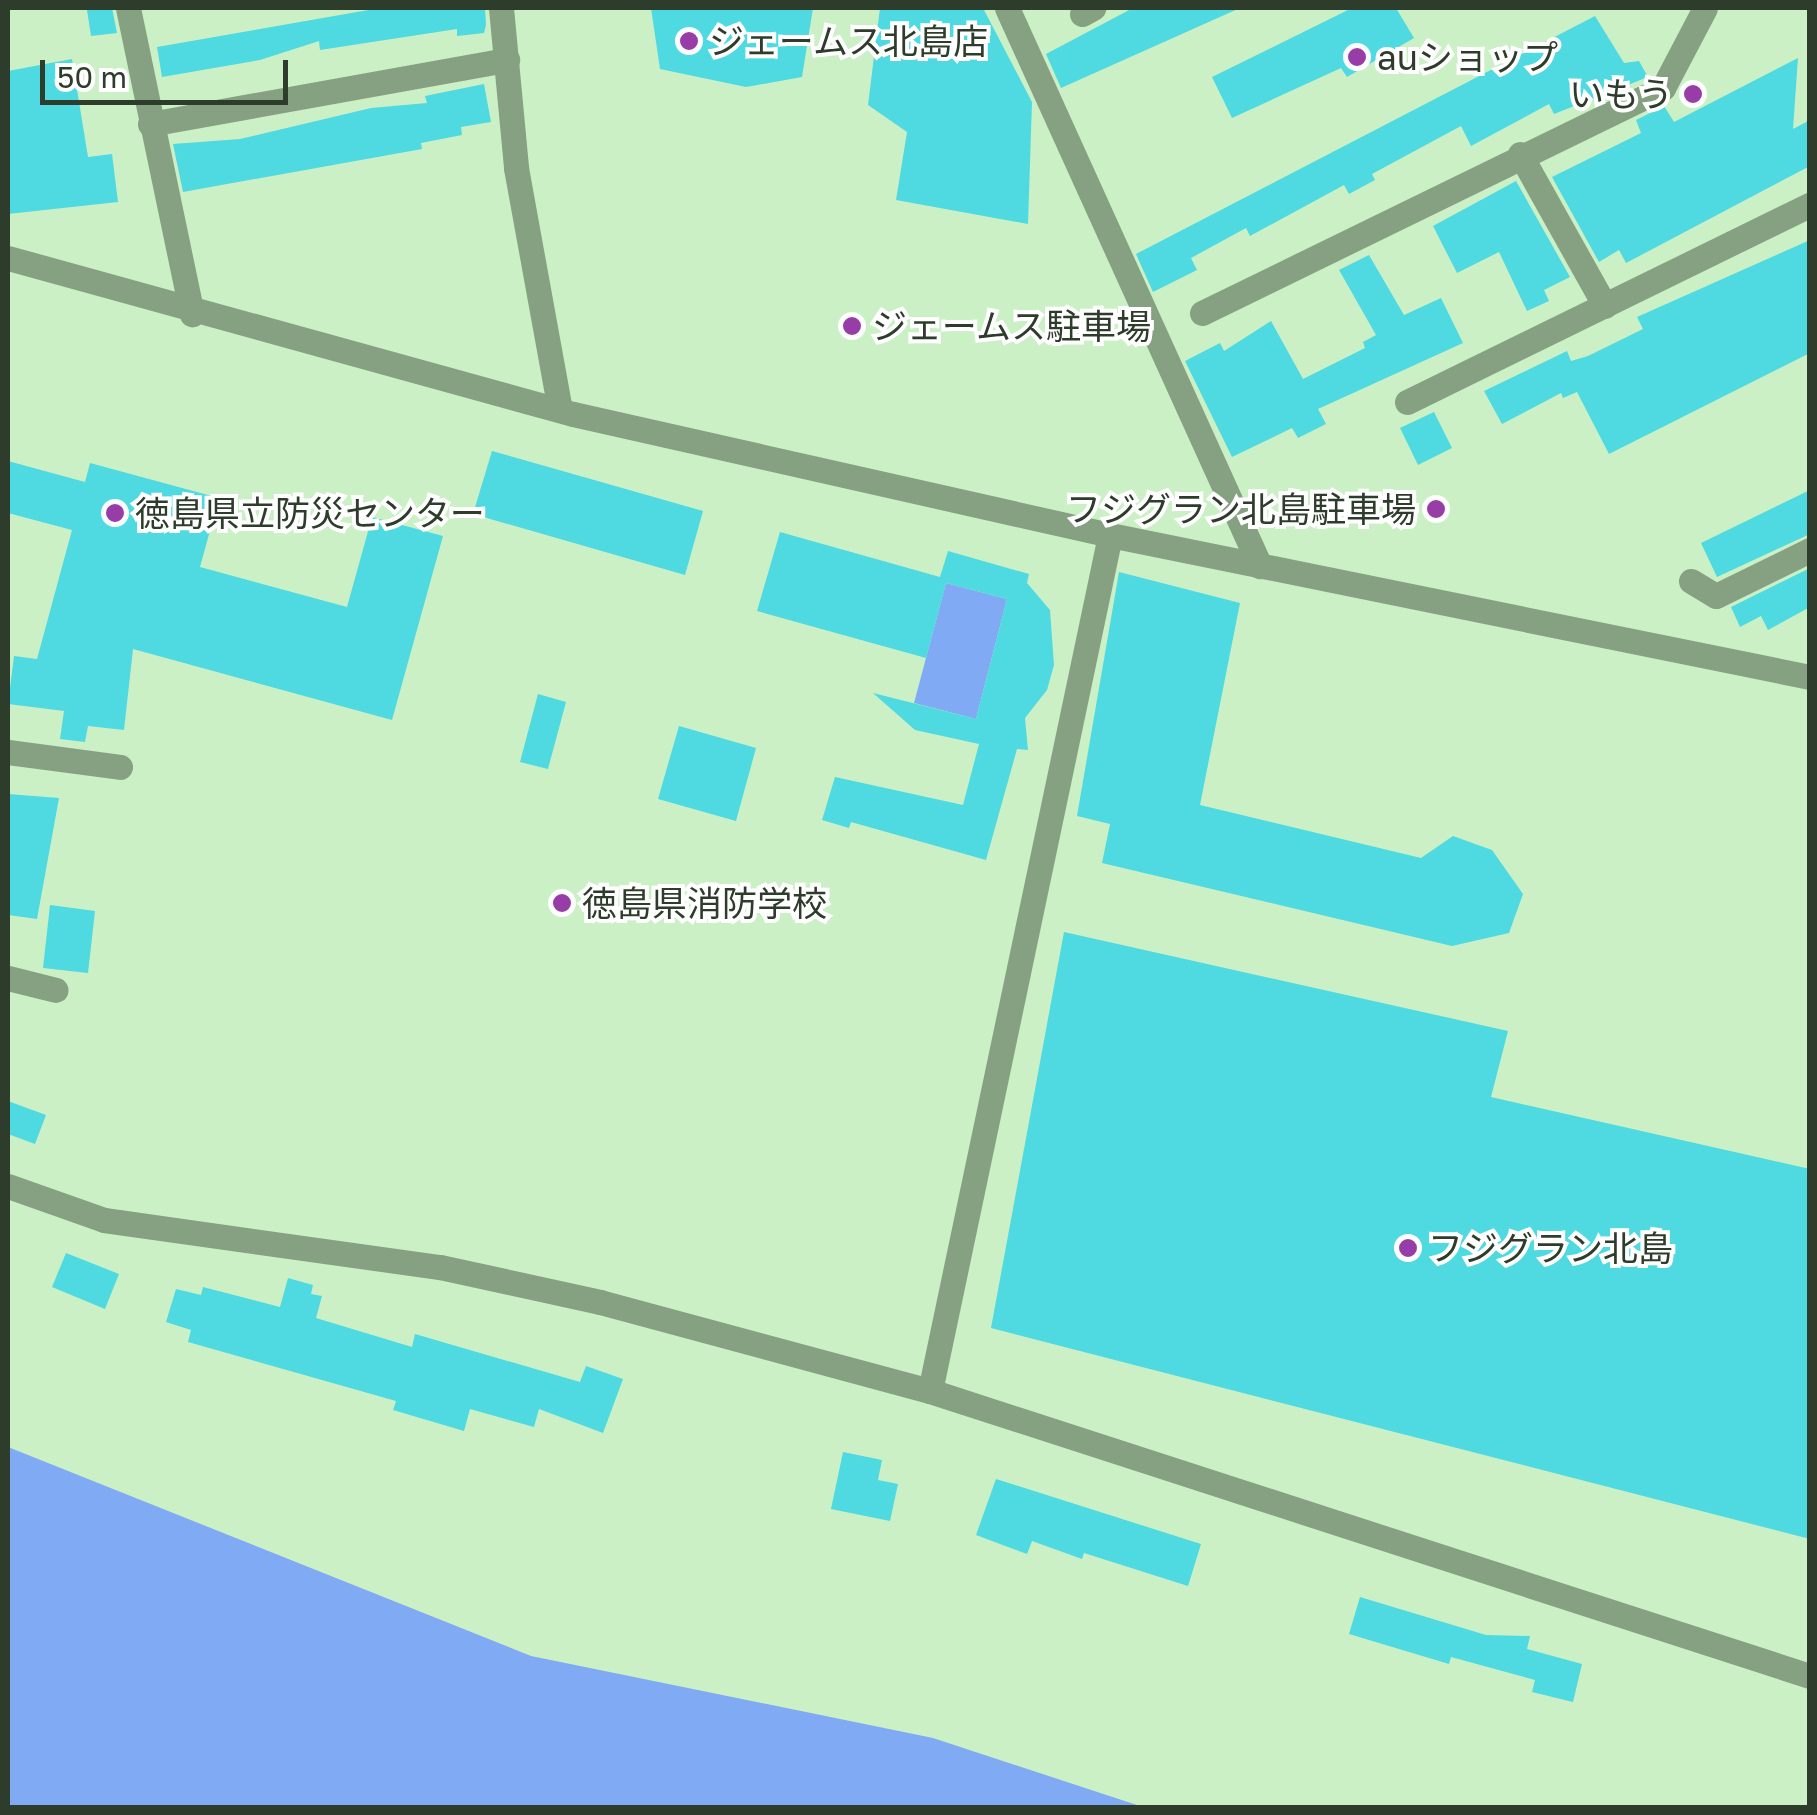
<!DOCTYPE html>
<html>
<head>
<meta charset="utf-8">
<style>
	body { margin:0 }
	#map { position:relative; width:1817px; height:1815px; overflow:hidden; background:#cbf0c5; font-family:"Golos Text","Noto Sans JP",sans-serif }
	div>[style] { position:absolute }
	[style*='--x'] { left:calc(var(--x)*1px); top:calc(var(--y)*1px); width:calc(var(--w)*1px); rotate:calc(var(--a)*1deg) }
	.water>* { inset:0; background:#80aaf4 }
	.building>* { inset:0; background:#4fd9e1 }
	.minor>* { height:25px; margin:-12.5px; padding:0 12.5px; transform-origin:12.5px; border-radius:12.5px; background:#86a082 }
	.dots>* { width:28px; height:28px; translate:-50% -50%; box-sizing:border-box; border:5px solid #fff; border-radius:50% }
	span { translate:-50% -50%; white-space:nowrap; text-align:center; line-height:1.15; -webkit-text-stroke:8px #fff; paint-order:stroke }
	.poi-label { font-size:35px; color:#2e3c2b }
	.left { translate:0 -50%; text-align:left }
	.right { translate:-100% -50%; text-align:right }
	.frame { position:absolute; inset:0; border:10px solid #2e3c2b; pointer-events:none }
	.scale { position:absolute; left:40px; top:60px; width:248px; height:45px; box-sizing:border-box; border:5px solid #2e3c2b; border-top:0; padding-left:12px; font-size:30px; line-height:35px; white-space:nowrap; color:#2e3c2b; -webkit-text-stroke:8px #fff; paint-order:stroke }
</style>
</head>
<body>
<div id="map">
	<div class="water">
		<div style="clip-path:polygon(946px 583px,1007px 599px,976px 719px,914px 703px)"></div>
		<div style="clip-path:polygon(8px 1447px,531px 1656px,933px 1738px,1143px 1807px,8px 1807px)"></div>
	</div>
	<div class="building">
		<div style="clip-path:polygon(112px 8px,117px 33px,91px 36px,87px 10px)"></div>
		<div style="clip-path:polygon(380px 8px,485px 8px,486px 25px,484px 33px,457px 36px,457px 29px,320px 50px,319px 41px,260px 60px,162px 77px,157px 47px)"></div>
		<div style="clip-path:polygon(651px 8px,813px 8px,802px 77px,746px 87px,660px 69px)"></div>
		<div style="clip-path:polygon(880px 8px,983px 8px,1032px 102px,1028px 224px,896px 200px,907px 132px,868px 105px)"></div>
		<div style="clip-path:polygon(1133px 8px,1240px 8px,1061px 88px,1046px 54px)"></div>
		<div style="clip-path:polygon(1352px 8px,1396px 8px,1414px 38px,1347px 77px,1341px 68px,1232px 118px,1212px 77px)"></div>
		<div style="clip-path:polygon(1595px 16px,1624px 63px,1639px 61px,1648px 77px,1554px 114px,1549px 104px,1471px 146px,1461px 126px,1372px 174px,1375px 180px,1349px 194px,1344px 185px,1250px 236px,1246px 228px,1191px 258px,1197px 270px,1153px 292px,1136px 254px)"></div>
		<div style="clip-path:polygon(1798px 58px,1793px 129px,1810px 120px,1810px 166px,1626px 263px,1619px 250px,1599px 262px,1552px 177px,1641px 133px,1636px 120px,1664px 106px,1674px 122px)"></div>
		<div style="clip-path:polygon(72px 59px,88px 157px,112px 154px,118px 202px,8px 214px,8px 71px)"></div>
		<div style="clip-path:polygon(484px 84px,491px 122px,461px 127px,462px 135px,421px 143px,422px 149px,183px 192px,173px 144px,240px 139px,371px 108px,427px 103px,425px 96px)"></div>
		<div style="clip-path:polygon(1516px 181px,1570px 277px,1544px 290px,1549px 301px,1527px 311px,1499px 252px,1457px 273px,1433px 226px)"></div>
		<div style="clip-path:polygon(1810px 240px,1810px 353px,1609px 454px,1577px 392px,1563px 398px,1561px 393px,1502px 424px,1484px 391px,1567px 351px,1571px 361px,1588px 356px,1643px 329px,1637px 317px)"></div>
		<div style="clip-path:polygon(1369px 255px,1404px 315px,1441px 298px,1463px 343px,1318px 409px,1326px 424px,1298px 438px,1292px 428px,1232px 457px,1185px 361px,1220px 343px,1224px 351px,1271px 321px,1303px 379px,1365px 348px,1363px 342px,1376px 335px,1339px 270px)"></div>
		<div style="clip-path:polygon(1434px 412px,1452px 448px,1418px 465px,1400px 428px)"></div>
		<div style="clip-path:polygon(492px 451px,703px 511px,685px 575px,473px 514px)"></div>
		<div style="clip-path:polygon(8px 461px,85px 482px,90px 463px,219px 498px,200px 567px,347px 607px,372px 517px,443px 536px,392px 720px,133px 649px,124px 730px,88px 726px,85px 742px,60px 739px,64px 711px,8px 704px,14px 656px,37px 659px,72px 530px,8px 513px)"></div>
		<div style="clip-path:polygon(1810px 490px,1810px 534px,1717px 577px,1701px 543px)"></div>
		<div style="clip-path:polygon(780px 532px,940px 577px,948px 551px,1029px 574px,1027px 583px,1050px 610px,1054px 665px,1047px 690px,1025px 718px,1028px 750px,1017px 749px,986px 860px,851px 822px,849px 828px,822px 820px,835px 777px,963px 805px,979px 744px,915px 730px,873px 693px,976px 719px,1007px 599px,946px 583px,926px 658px,757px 611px)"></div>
		<div style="clip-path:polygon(1810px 568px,1810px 607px,1768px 630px,1761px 616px,1740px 627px,1731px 607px)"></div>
		<div style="clip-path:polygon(1119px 572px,1240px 603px,1200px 805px,1421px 858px,1453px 836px,1492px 850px,1523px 894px,1509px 933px,1452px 946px,1102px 863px,1110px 824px,1077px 816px)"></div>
		<div style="clip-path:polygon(538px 694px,566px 702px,548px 769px,520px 762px)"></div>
		<div style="clip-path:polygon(679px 726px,756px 748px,736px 821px,658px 799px)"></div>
		<div style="clip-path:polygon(8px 794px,59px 798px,37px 919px,8px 915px)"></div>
		<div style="clip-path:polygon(50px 905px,95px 911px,88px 973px,43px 968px)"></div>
		<div style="clip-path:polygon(1064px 932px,1508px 1031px,1491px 1097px,1810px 1169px,1810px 1539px,991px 1328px)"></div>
		<div style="clip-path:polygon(8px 1101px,46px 1115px,35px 1144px,8px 1134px)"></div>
		<div style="clip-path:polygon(66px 1253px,119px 1274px,105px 1309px,52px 1287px)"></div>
		<div style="clip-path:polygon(288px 1278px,313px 1285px,311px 1294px,322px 1296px,316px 1318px,412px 1347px,415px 1334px,580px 1382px,586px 1366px,623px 1379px,603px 1433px,539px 1409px,534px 1427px,470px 1409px,464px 1431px,393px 1410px,396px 1401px,188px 1342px,191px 1330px,166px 1322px,176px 1289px,201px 1295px,203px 1287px,280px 1307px)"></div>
		<div style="clip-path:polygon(843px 1452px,882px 1460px,878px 1480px,898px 1484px,890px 1521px,831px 1509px)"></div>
		<div style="clip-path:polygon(996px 1479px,1201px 1544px,1188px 1586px,1084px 1553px,1082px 1559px,1032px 1541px,1027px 1554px,976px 1535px)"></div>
		<div style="clip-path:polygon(1360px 1597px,1486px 1635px,1530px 1636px,1527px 1649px,1582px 1664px,1573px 1702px,1532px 1692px,1535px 1680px,1451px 1657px,1449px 1664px,1349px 1634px)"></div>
	</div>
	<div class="minor">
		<div style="--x:128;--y:8;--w:313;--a:78.2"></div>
		<div style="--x:501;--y:8;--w:161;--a:84.6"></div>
		<div style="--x:516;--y:168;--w:246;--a:79.7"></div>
		<div style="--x:1007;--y:8;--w:613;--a:65.61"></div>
		<div style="--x:1082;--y:14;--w:13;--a:-29"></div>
		<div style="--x:150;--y:124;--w:363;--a:-10.2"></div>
		<div style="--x:1520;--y:154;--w:174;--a:60.8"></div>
		<div style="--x:8;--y:258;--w:586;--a:15.44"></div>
		<div style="--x:573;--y:414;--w:550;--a:12.7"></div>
		<div style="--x:1110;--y:535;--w:714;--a:11.47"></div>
		<div style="--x:1202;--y:313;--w:513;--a:-26.02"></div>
		<div style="--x:1663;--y:88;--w:90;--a:-62.3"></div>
		<div style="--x:1407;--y:402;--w:449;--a:-26.1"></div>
		<div style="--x:1691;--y:581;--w:29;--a:31"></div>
		<div style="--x:1716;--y:596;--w:105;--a:-26.1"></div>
		<div style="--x:8;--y:752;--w:113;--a:7.6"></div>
		<div style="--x:8;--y:978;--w:49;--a:14"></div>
		<div style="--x:8;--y:1186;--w:102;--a:19.5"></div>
		<div style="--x:104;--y:1220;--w:339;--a:8"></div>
		<div style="--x:440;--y:1267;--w:164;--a:12.3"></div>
		<div style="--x:600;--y:1302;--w:342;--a:15.1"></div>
		<div style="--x:930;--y:1391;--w:925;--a:17.95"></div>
		<div style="--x:930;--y:1391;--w:875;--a:-78.12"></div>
	</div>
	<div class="dots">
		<div style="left:689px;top:41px;background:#983da8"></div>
		<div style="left:1357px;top:57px;background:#983da8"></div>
		<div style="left:1693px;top:94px;background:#983da8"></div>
		<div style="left:852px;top:326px;background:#983da8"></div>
		<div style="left:1436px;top:509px;background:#983da8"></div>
		<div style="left:115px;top:513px;background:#983da8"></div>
		<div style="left:562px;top:903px;background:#983da8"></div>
		<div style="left:1408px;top:1248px;background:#983da8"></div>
	</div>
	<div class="poi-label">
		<span class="left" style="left:709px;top:41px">ジェームス北島店</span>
		<span class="left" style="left:1377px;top:57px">auショップ</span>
		<span class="right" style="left:1673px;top:94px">いもう</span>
		<span class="left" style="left:872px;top:326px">ジェームス駐車場</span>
		<span class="right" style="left:1416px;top:509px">フジグラン北島駐車場</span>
		<span class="left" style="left:135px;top:513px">徳島県立防災センター</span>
		<span class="left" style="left:582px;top:903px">徳島県消防学校</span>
		<span class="left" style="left:1428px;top:1248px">フジグラン北島</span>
	</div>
	<div class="frame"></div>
	<div class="scale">50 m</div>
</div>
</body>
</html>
